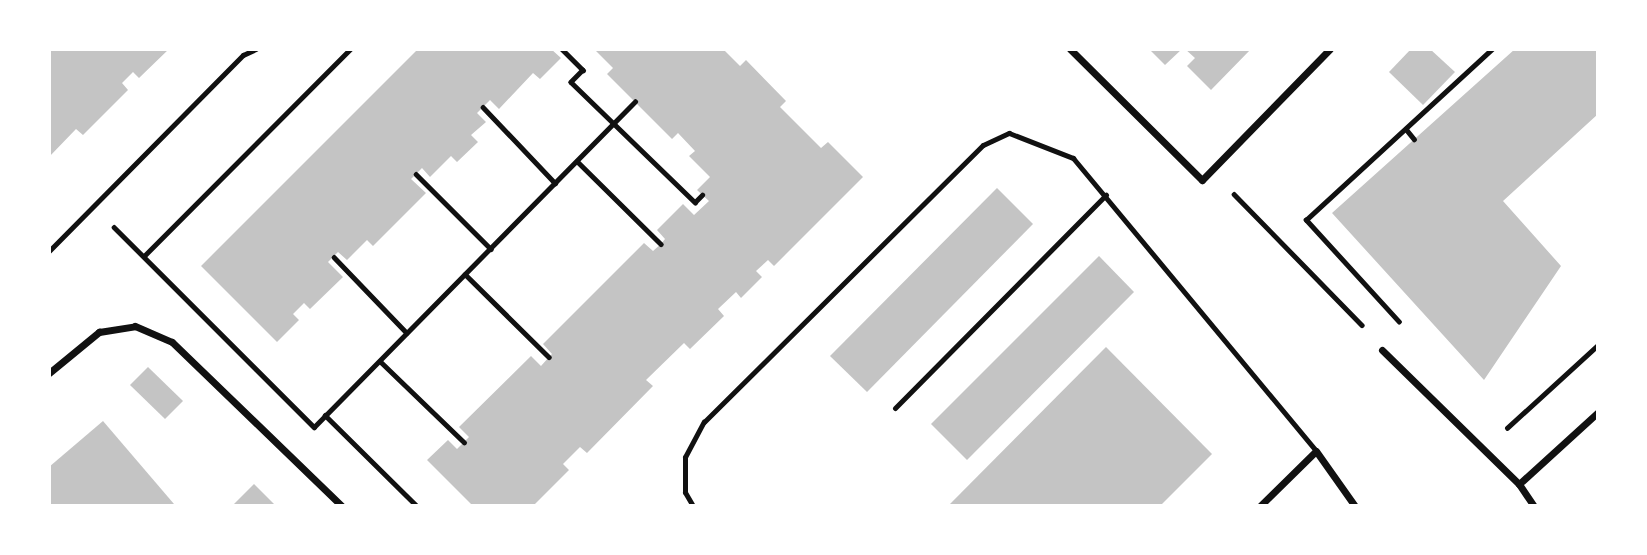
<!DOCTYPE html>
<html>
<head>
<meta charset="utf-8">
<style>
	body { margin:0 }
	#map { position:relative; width:1647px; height:555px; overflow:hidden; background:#fff; font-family:"Nunito Sans",sans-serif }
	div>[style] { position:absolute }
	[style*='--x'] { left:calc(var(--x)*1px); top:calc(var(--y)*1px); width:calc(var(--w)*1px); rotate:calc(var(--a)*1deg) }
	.building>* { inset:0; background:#c4c4c4 }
	.path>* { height:4.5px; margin:-2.25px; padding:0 2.25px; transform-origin:2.25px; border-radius:2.25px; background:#111 }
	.service>* { height:5px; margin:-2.5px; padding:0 2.5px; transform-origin:2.5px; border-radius:2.5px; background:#111 }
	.minor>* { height:7px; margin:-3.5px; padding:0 3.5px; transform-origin:3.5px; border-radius:3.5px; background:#111 }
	span { translate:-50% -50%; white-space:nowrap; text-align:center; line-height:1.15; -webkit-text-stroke:5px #fff; paint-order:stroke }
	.frame { position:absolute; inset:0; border:51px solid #fff; pointer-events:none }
</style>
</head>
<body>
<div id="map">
	<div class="building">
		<div style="clip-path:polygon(49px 49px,169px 49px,139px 78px,133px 72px,122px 83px,128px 90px,83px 135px,76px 129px,49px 157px)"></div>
		<div style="clip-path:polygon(418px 49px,551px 49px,561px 58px,540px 79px,533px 73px,499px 109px,490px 100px,477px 113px,486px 122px,471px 135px,478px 142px,457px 162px,451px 156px,430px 177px,422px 168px,411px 179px,426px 193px,373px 246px,367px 240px,347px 260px,338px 252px,328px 262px,343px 277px,310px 309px,304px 303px,293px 314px,299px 320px,277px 342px,201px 266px)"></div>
		<div style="clip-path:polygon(594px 49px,723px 49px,740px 66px,746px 60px,786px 101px,780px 107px,821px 148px,828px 142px,863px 177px,774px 266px,768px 260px,756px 271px,762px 277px,741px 298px,736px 292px,718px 309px,724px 316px,690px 349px,684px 343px,646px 380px,653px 386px,587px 453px,580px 447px,563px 464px,569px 470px,533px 506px,473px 506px,427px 460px,448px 440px,457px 449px,469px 437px,459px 427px,531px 356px,541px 366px,549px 357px,552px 354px,543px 344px,644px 243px,653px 251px,661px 244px,665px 239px,657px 230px,683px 204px,694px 215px,709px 201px,697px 190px,710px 177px,689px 156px,695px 151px,678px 133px,672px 139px,607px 74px,613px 68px)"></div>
		<div style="clip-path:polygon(1149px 49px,1182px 49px,1165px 65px)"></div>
		<div style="clip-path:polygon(1185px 49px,1251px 49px,1211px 90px,1187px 66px,1195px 58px)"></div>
		<div style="clip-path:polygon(1411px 49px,1430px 49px,1455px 72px,1423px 105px,1389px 72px)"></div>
		<div style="clip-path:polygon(1515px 49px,1598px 49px,1598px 114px,1503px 201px,1561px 266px,1484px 380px,1332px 213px)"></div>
		<div style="clip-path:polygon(997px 188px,1033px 224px,867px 392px,830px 356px)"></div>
		<div style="clip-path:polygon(1099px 256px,1134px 292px,967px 460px,931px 424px)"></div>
		<div style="clip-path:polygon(1106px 347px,1212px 454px,1160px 506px,948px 506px)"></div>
		<div style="clip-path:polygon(148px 367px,183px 401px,165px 419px,130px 385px)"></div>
		<div style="clip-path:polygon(103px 421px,174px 504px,172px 506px,49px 506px,49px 467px)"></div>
		<div style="clip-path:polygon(254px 484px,276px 506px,232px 506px)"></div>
	</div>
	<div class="path">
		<div style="--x:562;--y:49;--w:30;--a:45"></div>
		<div style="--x:583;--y:70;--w:17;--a:135"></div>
		<div style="--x:571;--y:82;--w:173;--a:44.1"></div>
		<div style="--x:695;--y:202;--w:10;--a:-45"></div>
		<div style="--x:483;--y:107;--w:105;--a:46.5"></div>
		<div style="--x:1406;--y:129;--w:13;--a:51"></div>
		<div style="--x:577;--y:161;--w:118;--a:44.7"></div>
		<div style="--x:416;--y:174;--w:106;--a:45"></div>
		<div style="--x:1234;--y:194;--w:183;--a:45.7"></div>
		<div style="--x:114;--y:227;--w:283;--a:45"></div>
		<div style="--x:314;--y:427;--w:457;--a:-45.4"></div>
		<div style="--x:144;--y:256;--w:292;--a:-45.1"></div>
		<div style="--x:334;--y:257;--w:105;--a:46.2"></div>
		<div style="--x:465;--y:274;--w:118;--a:44.7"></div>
		<div style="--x:1399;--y:322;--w:138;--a:-132.4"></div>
		<div style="--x:1306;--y:220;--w:253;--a:-42.6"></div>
		<div style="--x:380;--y:361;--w:117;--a:44"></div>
		<div style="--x:325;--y:415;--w:129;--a:44.7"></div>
		<div style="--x:1507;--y:428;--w:123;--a:-42.4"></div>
	</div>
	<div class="service">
		<div style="--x:49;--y:251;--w:276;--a:-45.3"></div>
		<div style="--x:243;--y:55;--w:14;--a:-25"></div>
		<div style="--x:895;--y:408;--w:300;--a:-45.3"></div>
		<div style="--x:693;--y:506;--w:16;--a:-120"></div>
		<div style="--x:685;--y:492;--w:35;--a:-90"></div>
		<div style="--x:685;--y:457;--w:40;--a:-62"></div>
		<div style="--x:704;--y:422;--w:393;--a:-44.8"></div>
		<div style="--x:983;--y:145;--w:29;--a:-25"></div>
		<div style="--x:1009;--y:133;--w:69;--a:21.3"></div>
		<div style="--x:1073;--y:158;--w:381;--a:50.3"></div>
	</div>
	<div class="minor">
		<div style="--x:1070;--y:49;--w:186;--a:44.8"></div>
		<div style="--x:1202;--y:180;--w:183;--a:-45.7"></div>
		<div style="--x:1382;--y:350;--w:192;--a:44.4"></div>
		<div style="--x:1519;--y:484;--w:27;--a:56"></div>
		<div style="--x:49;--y:373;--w:65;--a:-39.4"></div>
		<div style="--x:99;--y:332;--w:36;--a:-9"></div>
		<div style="--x:135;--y:326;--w:40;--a:23.4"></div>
		<div style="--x:172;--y:342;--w:236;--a:44"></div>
		<div style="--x:1519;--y:484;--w:107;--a:-42.3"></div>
		<div style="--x:1260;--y:506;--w:78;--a:-44.5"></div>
		<div style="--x:1316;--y:451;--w:67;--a:54.7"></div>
	</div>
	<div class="frame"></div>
</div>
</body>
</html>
